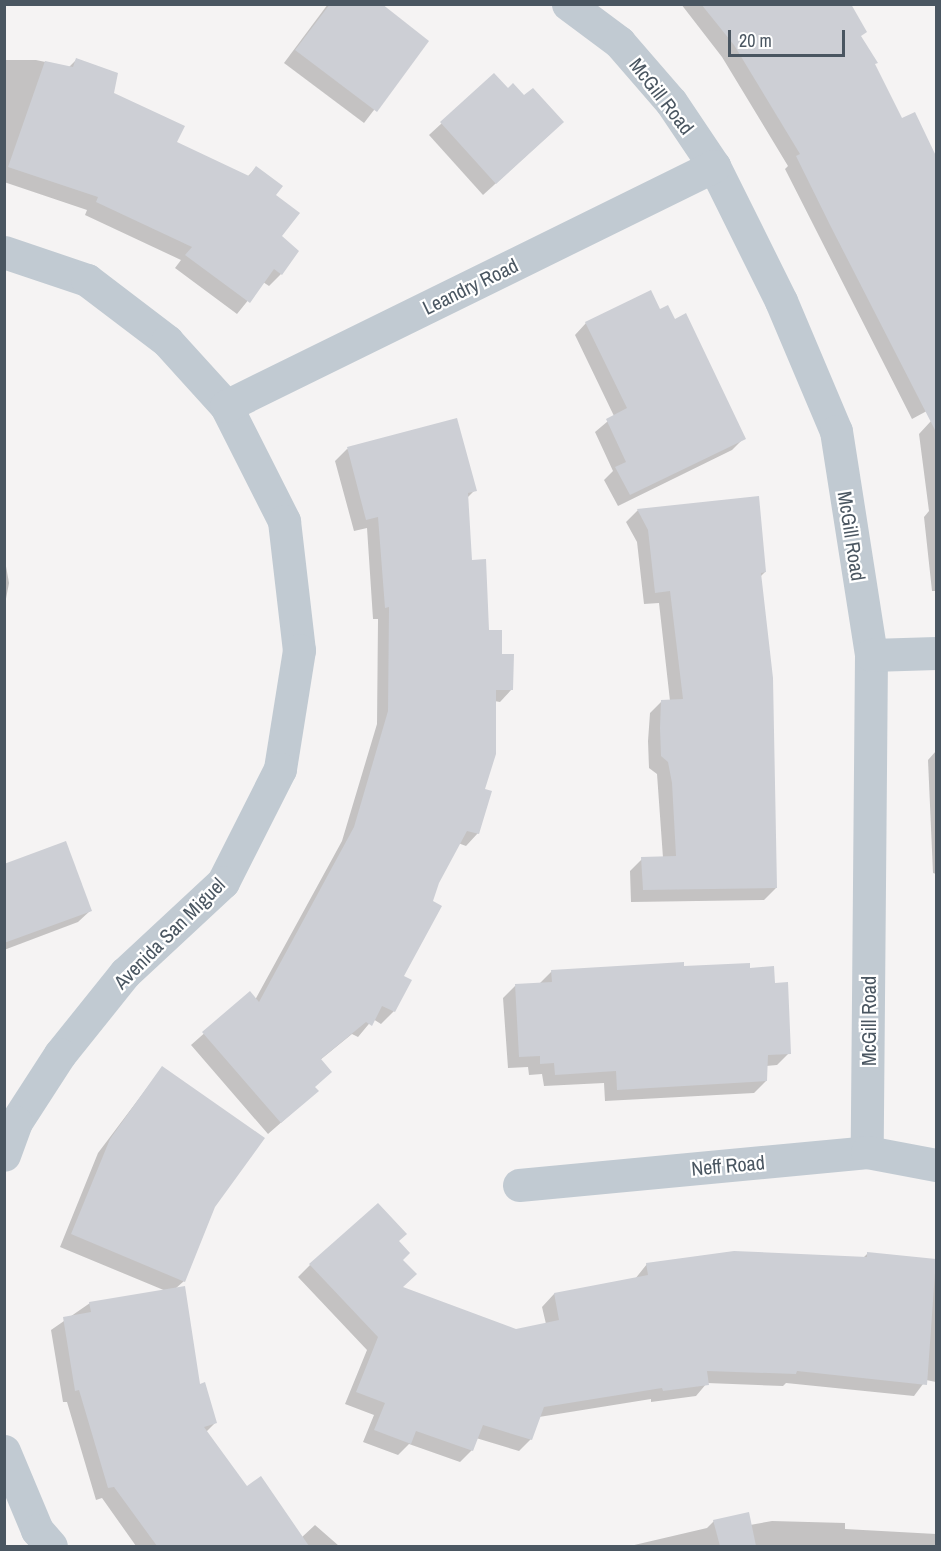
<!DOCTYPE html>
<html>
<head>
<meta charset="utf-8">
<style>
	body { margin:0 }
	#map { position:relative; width:941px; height:1551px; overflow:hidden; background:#f5f3f3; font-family:"Archivo Narrow",sans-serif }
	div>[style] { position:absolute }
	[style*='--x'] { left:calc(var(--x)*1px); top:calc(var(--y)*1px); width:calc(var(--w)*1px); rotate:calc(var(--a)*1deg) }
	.shadow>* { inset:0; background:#0003 }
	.building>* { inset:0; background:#cdcfd5 }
	.street>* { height:33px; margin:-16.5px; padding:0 16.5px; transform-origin:16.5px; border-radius:16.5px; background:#c1cad2 }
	span { translate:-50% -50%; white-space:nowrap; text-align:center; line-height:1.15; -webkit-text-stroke:4.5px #fff; paint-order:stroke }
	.street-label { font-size:20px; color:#4a5661 }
	.frame { position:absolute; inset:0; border:6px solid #4a5661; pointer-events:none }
	.scale { position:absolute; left:728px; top:30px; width:117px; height:27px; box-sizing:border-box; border:3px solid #4a5661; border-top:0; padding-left:8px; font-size:18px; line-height:21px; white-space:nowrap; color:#4a5661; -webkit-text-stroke:4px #fff; paint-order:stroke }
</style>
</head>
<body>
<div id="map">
	<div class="shadow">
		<div style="clip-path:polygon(328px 4px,363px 4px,427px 41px,364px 123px,284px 63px)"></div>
		<div style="clip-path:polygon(681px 4px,833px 4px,874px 65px,902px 120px,914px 114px,936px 160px,936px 406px,912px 419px,785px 169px,788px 166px,722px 57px)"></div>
		<div style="clip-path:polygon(4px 60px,36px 60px,69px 67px,76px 60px,112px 94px,175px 142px,247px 177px,256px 168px,274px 195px,281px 274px,269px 286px,263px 282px,237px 314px,175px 268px,181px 260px,85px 215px,87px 210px,4px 182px)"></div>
		<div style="clip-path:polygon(494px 75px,550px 134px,483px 195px,429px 135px)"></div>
		<div style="clip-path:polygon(660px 311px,744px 438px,732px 450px,618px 506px,604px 480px,613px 471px,595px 432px,614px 416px,575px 335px,586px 323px)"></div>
		<div style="clip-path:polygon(931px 421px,936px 421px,936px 591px,932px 591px,924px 517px,929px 511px,919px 434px)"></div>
		<div style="clip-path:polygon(347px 449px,475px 490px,467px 498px,471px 561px,488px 631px,512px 689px,500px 702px,494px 701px,478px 833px,466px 846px,458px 843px,438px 883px,402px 977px,410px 981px,394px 1011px,381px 1024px,373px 1019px,358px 1037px,352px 1034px,320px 1060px,314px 1088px,317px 1091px,268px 1134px,191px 1045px,250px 993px,255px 1000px,342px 841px,377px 724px,378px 619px,373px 619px,367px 528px,354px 531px,335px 461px)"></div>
		<div style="clip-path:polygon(638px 510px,765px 572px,760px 577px,776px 888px,764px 900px,631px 902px,630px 871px,642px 859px,663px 858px,657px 774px,649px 768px,648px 741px,650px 713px,662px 701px,670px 701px,659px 603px,644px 604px,637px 542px,626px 522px)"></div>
		<div style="clip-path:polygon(4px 555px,9px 583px,4px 609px)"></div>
		<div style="clip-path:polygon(936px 751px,936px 874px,933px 873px,928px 760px)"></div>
		<div style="clip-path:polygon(4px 866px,91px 910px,78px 922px,4px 950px)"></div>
		<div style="clip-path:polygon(682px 968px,749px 969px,774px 985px,789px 1053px,777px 1065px,766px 1066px,766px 1081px,754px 1093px,605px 1101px,604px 1083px,544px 1086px,542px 1074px,529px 1075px,528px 1067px,508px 1068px,503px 998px,515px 986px,540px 983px,552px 971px)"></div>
		<div style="clip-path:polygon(162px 1068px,214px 1206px,184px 1281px,175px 1289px,199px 1386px,215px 1423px,206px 1432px,246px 1488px,301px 1538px,315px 1525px,339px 1546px,136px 1546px,102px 1498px,96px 1500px,67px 1402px,63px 1402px,51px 1330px,90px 1303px,166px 1291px,60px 1247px,98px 1153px)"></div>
		<div style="clip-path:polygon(397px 1241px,401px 1288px,516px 1330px,546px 1324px,542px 1307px,554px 1294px,635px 1279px,647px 1264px,863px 1258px,868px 1253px,936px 1260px,936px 1382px,926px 1380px,914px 1396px,786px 1383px,783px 1386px,707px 1383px,696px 1396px,651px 1402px,651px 1399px,539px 1417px,531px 1439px,519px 1451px,476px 1438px,472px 1450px,460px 1462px,409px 1444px,398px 1455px,363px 1442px,374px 1415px,345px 1404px,367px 1350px,298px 1277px,310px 1265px)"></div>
		<div style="clip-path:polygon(714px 1521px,750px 1525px,772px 1521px,845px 1523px,845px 1529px,936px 1534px,936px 1546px,630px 1546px,707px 1528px)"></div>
	</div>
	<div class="building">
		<div style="clip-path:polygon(330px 4px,382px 4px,429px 41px,377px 112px,295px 50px)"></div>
		<div style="clip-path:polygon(701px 4px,851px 4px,867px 32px,861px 36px,878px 63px,875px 64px,902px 118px,915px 112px,936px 156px,936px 432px,830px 225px,796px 156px,800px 154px,734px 45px)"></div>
		<div style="clip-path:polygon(76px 58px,118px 73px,114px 93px,185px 126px,177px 142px,249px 176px,256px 166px,283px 186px,276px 195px,300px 213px,282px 236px,299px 251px,282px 275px,274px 269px,250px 303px,185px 255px,192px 247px,96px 202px,98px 197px,8px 167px,45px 61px,73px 67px)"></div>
		<div style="clip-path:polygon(494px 73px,508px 88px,513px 83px,524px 95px,533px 88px,564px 122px,496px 184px,440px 122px)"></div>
		<div style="clip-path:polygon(651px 290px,660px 309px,668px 305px,675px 319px,686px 313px,746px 439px,630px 495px,615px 467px,626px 462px,606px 419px,627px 408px,585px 322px)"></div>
		<div style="clip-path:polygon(457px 418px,477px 491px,468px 493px,472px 560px,486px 559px,489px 630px,502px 630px,502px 654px,514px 654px,513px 690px,496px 690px,496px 754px,485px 789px,492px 791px,479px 834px,467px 831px,439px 883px,433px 901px,442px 906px,404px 976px,412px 980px,395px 1012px,382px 1006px,372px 1026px,366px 1022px,321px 1059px,332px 1072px,315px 1087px,319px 1091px,281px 1123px,202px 1032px,250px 991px,259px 1002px,354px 827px,388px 711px,389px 607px,385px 608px,378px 517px,366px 520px,347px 447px)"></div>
		<div style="clip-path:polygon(759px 496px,766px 572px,761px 573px,773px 678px,777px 888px,643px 890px,641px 857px,676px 856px,672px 783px,668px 762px,661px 756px,660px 728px,661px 700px,683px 699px,670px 591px,655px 593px,648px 530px,637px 509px)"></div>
		<div style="clip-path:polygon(66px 841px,92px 911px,4px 943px,4px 864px)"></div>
		<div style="clip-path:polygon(684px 962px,684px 966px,750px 963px,750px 968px,774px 966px,775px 983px,788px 982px,791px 1054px,768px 1055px,767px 1081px,617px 1090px,616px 1071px,555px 1075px,554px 1063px,540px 1064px,540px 1056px,519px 1057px,515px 984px,552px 982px,551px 970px)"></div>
		<div style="clip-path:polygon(162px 1066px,265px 1138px,215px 1207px,185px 1282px,71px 1234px,110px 1139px)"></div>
		<div style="clip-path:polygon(378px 1203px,407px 1234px,399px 1241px,410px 1253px,403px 1260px,417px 1274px,403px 1287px,516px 1329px,559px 1320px,554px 1293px,648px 1275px,646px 1263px,734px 1251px,867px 1257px,867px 1252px,936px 1259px,927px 1385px,797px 1371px,796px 1374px,707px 1371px,709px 1385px,663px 1391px,662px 1388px,544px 1407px,532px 1440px,483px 1425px,473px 1451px,416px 1431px,411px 1444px,374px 1430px,385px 1403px,356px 1392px,378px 1337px,309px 1264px)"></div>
		<div style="clip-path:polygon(185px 1286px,200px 1384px,205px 1382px,217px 1423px,204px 1427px,247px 1486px,261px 1476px,309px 1546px,157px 1546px,114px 1487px,108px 1488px,79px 1390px,75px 1391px,63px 1317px,91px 1312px,89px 1302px)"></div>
		<div style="clip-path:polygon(749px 1512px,756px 1546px,720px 1546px,713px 1520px)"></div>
	</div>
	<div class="street">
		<div style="--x:568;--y:4;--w:64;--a:36.7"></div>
		<div style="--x:619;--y:42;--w:79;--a:49.1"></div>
		<div style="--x:671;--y:102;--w:77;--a:56.1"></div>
		<div style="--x:714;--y:166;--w:151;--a:63.6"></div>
		<div style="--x:781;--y:301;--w:141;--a:67.1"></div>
		<div style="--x:836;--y:431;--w:227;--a:81.1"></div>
		<div style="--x:871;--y:655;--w:497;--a:90.5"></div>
		<div style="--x:4;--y:252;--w:88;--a:18.6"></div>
		<div style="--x:87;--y:280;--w:101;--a:37.3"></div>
		<div style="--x:167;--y:341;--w:88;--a:47.8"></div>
		<div style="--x:226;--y:406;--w:129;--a:63.2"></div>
		<div style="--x:284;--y:521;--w:130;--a:83.4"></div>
		<div style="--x:299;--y:650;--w:121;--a:99.1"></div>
		<div style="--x:280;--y:769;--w:127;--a:116.8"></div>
		<div style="--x:223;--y:882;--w:134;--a:137.1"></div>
		<div style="--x:125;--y:973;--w:104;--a:128.7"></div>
		<div style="--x:60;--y:1054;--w:81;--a:122.9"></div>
		<div style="--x:16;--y:1122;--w:35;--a:110"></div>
		<div style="--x:226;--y:406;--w:544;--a:-26.19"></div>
		<div style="--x:871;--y:655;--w:65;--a:-1.8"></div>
		<div style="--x:519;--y:1185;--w:350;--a:-5.4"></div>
		<div style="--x:867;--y:1152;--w:70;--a:10.7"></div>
		<div style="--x:4;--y:1451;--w:86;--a:67.3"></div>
		<div style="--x:37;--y:1530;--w:21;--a:49"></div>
	</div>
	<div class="street-label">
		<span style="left:662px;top:96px;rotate:52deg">McGill Road</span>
		<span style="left:470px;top:286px;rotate:-26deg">Leandry Road</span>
		<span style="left:852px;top:536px;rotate:81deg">McGill Road</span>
		<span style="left:169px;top:933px;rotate:-45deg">Avenida San Miguel</span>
		<span style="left:868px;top:1021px;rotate:-90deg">McGill Road</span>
		<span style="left:728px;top:1165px;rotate:-5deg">Neff Road</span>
	</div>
	<div class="frame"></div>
	<div class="scale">20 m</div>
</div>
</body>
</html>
